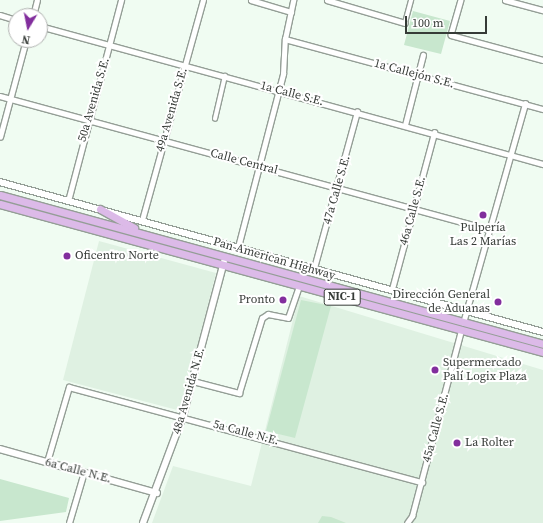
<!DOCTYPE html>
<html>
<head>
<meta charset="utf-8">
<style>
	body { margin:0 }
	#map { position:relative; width:543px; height:523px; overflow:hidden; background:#f0fcf2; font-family:"Source Serif 4",serif }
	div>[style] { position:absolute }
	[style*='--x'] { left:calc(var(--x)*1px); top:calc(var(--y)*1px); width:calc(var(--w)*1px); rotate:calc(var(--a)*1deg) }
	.built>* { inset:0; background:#dff1e2 }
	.green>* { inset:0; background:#c8e7ce }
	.roads { filter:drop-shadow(1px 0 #949e96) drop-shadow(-1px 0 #949e96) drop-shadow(0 1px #949e96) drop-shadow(0 -1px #949e96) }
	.pedestrian>* { height:3.5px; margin:-1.75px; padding:0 1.75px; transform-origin:1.75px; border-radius:1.75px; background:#fff }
	.minor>* { height:4.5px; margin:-2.25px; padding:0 2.25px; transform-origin:2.25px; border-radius:2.25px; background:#fff }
	.tertiary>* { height:5.5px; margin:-2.75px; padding:0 2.75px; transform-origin:2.75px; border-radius:2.75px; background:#fff }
	.trunk>* { height:7px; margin:-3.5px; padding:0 3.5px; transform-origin:3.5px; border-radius:3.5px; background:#dcbae8 }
	.dots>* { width:11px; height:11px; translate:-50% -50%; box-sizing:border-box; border:2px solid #fff; border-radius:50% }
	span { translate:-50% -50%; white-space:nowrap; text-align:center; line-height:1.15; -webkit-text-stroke:4px #fff; paint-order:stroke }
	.shield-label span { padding:1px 3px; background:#fff; border:1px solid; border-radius:3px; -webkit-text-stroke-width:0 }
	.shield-label { font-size:11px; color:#363b37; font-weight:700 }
	.street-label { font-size:12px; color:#363b37 }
	.poi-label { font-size:12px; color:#363b37 }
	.left { translate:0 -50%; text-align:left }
	.right { translate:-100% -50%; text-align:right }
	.north { position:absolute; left:8px; top:8px; width:40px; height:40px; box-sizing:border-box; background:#fff; border:1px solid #afb1af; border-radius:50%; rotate:190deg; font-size:11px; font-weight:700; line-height:16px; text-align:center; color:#363b37 }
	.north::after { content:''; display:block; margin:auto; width:14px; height:18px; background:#822e9d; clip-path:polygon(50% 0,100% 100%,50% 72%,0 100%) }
	.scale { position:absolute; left:405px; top:16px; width:82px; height:18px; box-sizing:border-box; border:2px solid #363b37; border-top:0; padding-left:5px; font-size:12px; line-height:14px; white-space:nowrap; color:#363b37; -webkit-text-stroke:3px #fff; paint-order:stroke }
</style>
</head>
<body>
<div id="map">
	<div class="built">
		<div style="clip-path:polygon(99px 241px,216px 273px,181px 411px,63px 380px)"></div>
		<div style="clip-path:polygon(299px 296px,543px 370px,543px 523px,152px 523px,173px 466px,251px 486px)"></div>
	</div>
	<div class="green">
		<div style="clip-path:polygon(413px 11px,450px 21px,441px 54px,404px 45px)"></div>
		<div style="clip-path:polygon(301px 300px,331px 306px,295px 438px,266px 431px)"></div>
		<div style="clip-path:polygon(0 479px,69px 498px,66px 512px,0 521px)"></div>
		<div style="clip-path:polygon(322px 516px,331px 517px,346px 523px,318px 523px)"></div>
	</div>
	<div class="roads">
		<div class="pedestrian">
			<div style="--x:405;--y:23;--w:24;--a:-75"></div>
			<div style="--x:215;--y:119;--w:44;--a:-76.9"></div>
		</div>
		<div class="minor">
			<div style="--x:251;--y:0;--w:42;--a:16.7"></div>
			<div style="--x:327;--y:0;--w:81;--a:16.4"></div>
			<div style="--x:461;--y:0;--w:36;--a:106"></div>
			<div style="--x:451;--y:35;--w:95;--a:15.2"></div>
			<div style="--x:505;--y:0;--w:39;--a:15"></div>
			<div style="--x:0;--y:15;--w:17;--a:17"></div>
			<div style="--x:33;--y:16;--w:16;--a:-76"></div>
			<div style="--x:40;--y:26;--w:522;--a:15.34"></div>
			<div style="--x:285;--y:39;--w:267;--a:15.2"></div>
			<div style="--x:0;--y:96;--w:506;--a:15.25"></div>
			<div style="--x:405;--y:125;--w:72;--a:-75.6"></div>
			<div style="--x:0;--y:137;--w:100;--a:-75"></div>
			<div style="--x:68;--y:201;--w:208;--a:-75.2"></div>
			<div style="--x:142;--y:220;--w:228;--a:-74.5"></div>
			<div style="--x:238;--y:247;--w:179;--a:-75.4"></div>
			<div style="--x:283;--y:74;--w:35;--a:-87"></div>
			<div style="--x:285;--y:39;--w:40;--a:-78"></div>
			<div style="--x:314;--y:268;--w:162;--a:-74.6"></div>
			<div style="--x:392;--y:289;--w:162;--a:-74.9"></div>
			<div style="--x:463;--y:323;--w:228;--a:-74.2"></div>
			<div style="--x:193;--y:381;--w:48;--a:14.6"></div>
			<div style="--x:239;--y:393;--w:78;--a:-73"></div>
			<div style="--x:262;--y:318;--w:7;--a:-34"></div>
			<div style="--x:268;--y:314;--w:20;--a:11"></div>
			<div style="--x:288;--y:318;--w:34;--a:-71"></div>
			<div style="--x:47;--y:462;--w:78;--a:-73.7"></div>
			<div style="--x:69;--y:387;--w:366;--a:15.1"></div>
			<div style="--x:69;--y:523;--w:53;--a:-73.6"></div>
			<div style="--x:407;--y:523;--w:9;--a:-54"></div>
			<div style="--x:412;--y:516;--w:191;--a:-75.2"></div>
		</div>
		<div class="tertiary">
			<div style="--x:0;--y:182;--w:563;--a:15.44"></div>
			<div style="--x:0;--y:449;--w:163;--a:15.7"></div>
			<div style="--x:143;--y:523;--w:114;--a:-69.5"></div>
			<div style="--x:183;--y:416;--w:159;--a:-75.1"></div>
		</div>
		<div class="trunk">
			<div style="--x:0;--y:195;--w:563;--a:15.34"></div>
			<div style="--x:0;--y:204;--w:563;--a:15.25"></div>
			<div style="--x:100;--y:209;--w:39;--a:29"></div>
		</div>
	</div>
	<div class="dots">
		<div style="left:483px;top:215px;background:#822e9d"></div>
		<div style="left:67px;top:256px;background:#822e9d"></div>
		<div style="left:283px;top:300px;background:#822e9d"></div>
		<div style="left:498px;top:302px;background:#822e9d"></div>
		<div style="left:435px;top:370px;background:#822e9d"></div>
		<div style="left:457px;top:443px;background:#822e9d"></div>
	</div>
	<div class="shield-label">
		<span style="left:342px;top:297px">NIC-1</span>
	</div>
	<div class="street-label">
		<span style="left:414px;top:74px;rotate:15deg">1a Callejón S.E.</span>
		<span style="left:292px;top:94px;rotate:15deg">1a Calle S.E.</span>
		<span style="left:94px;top:100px;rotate:-74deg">50a Avenida S.E.</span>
		<span style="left:172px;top:110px;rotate:-74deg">49a Avenida S.E.</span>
		<span style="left:244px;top:162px;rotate:15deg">Calle Central</span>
		<span style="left:337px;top:190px;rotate:-74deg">47a Calle S.E.</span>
		<span style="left:413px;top:211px;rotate:-75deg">46a Calle S.E.</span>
		<span style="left:274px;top:259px;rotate:16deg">Pan-American Highway</span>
		<span style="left:189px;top:391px;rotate:-74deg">48a Avenida N.E.</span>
		<span style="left:436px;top:428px;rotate:-75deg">45a Calle S.E.</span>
		<span style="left:246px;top:433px;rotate:15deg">5a Calle N.E.</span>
		<span style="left:78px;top:471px;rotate:15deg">6a Calle N.E.</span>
	</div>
	<div class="poi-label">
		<span style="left:483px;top:235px">Pulpería<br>Las 2 Marías</span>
		<span class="left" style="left:75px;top:256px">Oficentro Norte</span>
		<span class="right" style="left:490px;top:302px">Dirección General<br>de Aduanas</span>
		<span class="right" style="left:275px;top:300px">Pronto</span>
		<span class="left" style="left:443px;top:370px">Supermercado<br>Palí Logix Plaza</span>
		<span class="left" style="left:465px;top:443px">La Rolter</span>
	</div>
	<div class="north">N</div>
	<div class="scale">100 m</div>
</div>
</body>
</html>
